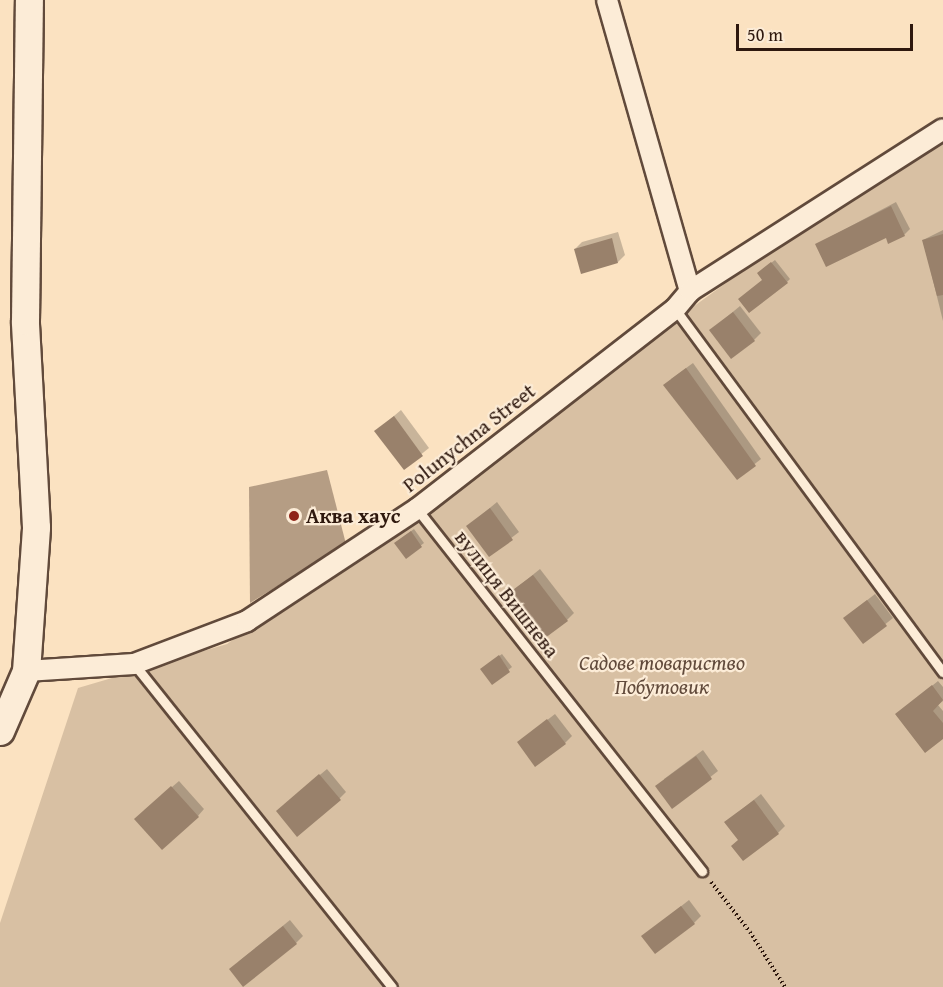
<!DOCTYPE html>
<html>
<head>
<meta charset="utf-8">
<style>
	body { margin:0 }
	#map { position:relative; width:943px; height:987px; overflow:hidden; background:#fbe2c1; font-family:"Gentium Book Plus",serif }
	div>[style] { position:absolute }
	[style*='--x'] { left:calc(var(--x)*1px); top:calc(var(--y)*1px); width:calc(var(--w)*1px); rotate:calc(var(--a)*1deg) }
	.green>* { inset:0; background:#d8c0a3 }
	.water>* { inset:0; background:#b59d84 }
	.shadow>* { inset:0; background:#0003 }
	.building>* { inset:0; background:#99816b }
	.path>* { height:4px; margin-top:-2px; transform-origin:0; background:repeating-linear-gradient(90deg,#2e180e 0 1.5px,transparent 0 4.5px) }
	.roads { filter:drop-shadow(2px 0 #614a3b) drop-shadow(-2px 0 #614a3b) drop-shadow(0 2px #614a3b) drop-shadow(0 -2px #614a3b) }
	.service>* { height:9px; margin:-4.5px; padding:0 4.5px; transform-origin:4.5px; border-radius:4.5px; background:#fcecd7 }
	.minor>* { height:20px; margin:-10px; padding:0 10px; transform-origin:10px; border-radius:10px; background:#fcecd7 }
	.secondary>* { height:27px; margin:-13.5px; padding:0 13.5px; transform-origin:13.5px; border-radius:13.5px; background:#fcecd7 }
	.dots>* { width:16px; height:16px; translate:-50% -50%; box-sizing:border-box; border:3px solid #fcecd7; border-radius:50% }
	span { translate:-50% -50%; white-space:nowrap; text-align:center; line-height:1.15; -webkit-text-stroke:4.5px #fcecd7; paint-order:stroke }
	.street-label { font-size:21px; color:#2e180e }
	.poi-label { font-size:21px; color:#2e180e; font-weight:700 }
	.left { translate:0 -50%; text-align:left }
	.park-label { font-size:21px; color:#614a3b; font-style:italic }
	.scale { position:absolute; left:736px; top:24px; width:177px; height:27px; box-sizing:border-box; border:3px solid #2e180e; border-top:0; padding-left:8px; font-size:18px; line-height:21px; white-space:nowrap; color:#2e180e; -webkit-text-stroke:4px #fcecd7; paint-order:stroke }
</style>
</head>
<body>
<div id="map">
	<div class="green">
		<div style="clip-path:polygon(943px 139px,943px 987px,0 987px,0 923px,78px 688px,227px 644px,867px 181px)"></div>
	</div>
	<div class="water">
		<div style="clip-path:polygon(327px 470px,346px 544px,250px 603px,249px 487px)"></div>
	</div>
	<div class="shadow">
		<div style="clip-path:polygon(896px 202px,910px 229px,904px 235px,817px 244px)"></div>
		<div style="clip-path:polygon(943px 230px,943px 321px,923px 240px)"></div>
		<div style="clip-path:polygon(618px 232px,625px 255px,618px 262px,575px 249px,582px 242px)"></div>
		<div style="clip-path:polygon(775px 260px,790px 279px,787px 282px,764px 280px,762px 270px)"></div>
		<div style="clip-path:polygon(740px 306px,761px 333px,754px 340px,711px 330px)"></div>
		<div style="clip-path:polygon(693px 363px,761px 459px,737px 478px,671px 379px)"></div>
		<div style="clip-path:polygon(401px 410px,429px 448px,404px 468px,376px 431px)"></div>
		<div style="clip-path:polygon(497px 502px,519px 532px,489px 555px,468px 526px)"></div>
		<div style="clip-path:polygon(414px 529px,424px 543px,406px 557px,399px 540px)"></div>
		<div style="clip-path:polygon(540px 569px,574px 613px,567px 620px,504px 598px)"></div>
		<div style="clip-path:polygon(875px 594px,893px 618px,863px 642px,852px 612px)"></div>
		<div style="clip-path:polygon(502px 654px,512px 667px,492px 683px,485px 666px)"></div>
		<div style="clip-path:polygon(938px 681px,943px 687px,943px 701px,938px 705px,943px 711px,943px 737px,897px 714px)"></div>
		<div style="clip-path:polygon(555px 714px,572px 736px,565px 743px,519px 742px)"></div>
		<div style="clip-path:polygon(703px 750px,718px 771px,672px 807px,664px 779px)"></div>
		<div style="clip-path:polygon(327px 769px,346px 792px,339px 799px,284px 805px)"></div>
		<div style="clip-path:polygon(179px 781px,204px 809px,198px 816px,143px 812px)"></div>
		<div style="clip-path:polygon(761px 794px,785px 826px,778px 833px,740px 840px,726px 822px)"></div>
		<div style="clip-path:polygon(689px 900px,701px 916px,694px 923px,643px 936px)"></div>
		<div style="clip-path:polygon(290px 920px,303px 936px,296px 943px,238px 962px)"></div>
	</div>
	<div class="building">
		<div style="clip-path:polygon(891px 206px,905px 236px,888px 244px,886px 238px,826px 267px,815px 244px)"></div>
		<div style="clip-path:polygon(943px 234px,943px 295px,937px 296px,922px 240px)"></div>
		<div style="clip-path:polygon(612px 238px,618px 263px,581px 274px,574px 249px)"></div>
		<div style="clip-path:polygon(771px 262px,788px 283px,749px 313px,738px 299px,762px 280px,757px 273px)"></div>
		<div style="clip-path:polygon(733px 312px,755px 341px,731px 359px,709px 330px)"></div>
		<div style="clip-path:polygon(686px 368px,756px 466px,737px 480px,663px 385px)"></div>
		<div style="clip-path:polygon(394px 416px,423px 456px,404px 470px,374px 431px)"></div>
		<div style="clip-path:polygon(490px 508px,513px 540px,489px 557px,466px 526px)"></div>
		<div style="clip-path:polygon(411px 531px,422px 547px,406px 559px,394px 543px)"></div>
		<div style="clip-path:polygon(533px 575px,568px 621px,537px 644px,502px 598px)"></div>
		<div style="clip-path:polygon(867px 600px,887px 626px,863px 644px,843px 618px)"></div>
		<div style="clip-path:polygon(499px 655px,510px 672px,492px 685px,480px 669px)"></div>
		<div style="clip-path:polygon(932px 685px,943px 700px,933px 711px,943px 723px,943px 739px,925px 753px,895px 714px)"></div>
		<div style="clip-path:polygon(547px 719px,566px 744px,535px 767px,517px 742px)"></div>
		<div style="clip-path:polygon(696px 756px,712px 779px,672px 809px,655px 786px)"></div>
		<div style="clip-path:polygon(319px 774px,341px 800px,297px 837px,276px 811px)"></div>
		<div style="clip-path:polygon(171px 786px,199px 817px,162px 850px,134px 819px)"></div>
		<div style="clip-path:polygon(754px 800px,779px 834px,743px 861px,731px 846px,738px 840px,724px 822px)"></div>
		<div style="clip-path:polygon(681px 906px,695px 924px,655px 954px,641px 936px)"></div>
		<div style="clip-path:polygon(283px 926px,297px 944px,243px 987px,229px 969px)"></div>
	</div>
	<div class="path">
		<div style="--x:711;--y:882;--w:63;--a:52"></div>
		<div style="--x:750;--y:932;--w:65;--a:57.5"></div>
	</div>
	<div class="roads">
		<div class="service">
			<div style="--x:675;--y:309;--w:451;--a:53.6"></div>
			<div style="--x:417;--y:509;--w:461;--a:51.8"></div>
			<div style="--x:134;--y:664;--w:413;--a:51.4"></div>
		</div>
		<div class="minor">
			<div style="--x:607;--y:0;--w:303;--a:74.1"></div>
			<div style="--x:26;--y:671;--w:108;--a:-3.7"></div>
			<div style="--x:134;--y:664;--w:121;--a:-20.8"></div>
			<div style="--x:247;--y:621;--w:204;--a:-33.4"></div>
			<div style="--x:417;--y:509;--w:326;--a:-37.8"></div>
			<div style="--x:675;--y:309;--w:23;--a:-50"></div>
			<div style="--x:690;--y:291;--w:300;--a:-32.6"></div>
		</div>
		<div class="secondary">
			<div style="--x:0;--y:731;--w:65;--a:-66.6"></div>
			<div style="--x:26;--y:671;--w:144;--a:-86"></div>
			<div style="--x:36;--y:527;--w:206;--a:-93.1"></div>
			<div style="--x:25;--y:321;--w:321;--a:-89.3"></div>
		</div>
	</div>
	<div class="dots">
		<div style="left:294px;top:516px;background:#8f2418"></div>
	</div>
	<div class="street-label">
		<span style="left:469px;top:438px;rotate:-38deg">Polunychna Street</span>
		<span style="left:507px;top:594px;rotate:52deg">вулиця Вишнева</span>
	</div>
	<div class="poi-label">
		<span class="left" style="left:306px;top:516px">Аква хаус</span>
	</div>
	<div class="park-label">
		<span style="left:662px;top:675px">Садове товариство<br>Побутовик</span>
	</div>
	<div class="scale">50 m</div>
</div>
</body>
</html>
